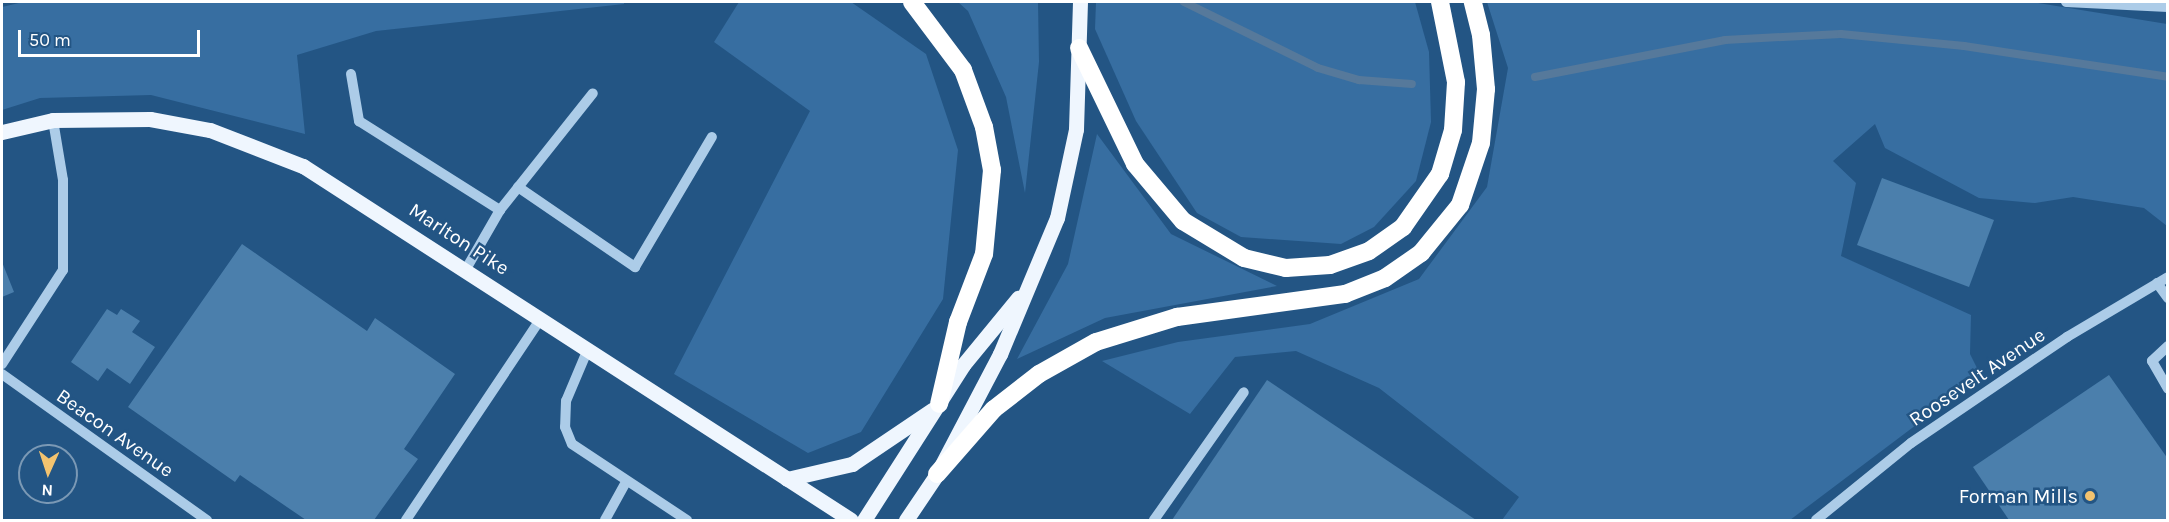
<!DOCTYPE html>
<html>
<head>
<meta charset="utf-8">
<style>
	body { margin:0 }
	#map { position:relative; width:2169px; height:522px; overflow:hidden; background:#235584; font-family:Karla,sans-serif }
	div>[style] { position:absolute }
	[style*='--x'] { left:calc(var(--x)*1px); top:calc(var(--y)*1px); width:calc(var(--w)*1px); rotate:calc(var(--a)*1deg) }
	.green>* { inset:0; background:#376ea1 }
	.stream>* { height:8px; margin:-4px; padding:0 4px; transform-origin:4px; border-radius:4px; background:#56799b }
	.building>* { inset:0; background:#4b7fac }
	.minor>* { height:10px; margin:-5px; padding:0 5px; transform-origin:5px; border-radius:5px; background:#accce8 }
	.major>* { height:15px; margin:-7.5px; padding:0 7.5px; transform-origin:7.5px; border-radius:7.5px; background:#eff6fe }
	.highway>* { height:18px; margin:-9px; padding:0 9px; transform-origin:9px; border-radius:9px; background:#fff }
	.dots>* { width:16px; height:16px; translate:-50% -50%; box-sizing:border-box; border:3px solid #235584; border-radius:50% }
	span { translate:-50% -50%; white-space:nowrap; text-align:center; line-height:1.15; -webkit-text-stroke:5px #235584; paint-order:stroke }
	.street-label { font-size:20px; color:#fff }
	.poi-label { font-size:20px; color:#fff }
	.right { translate:-100% -50%; text-align:right }
	.frame { position:absolute; inset:0; border:3px solid #fff; pointer-events:none }
	.north { position:absolute; left:18px; top:444px; width:60px; height:60px; box-sizing:border-box; background:#235584; border:2px solid #7b99b5; border-radius:50%; rotate:183deg; font-size:16px; font-weight:700; line-height:24px; text-align:center; color:#fff }
	.north::after { content:''; display:block; margin:auto; width:21px; height:27px; background:#f3c36f; clip-path:polygon(50% 0,100% 100%,50% 72%,0 100%) }
	.scale { position:absolute; left:18px; top:30px; width:182px; height:27px; box-sizing:border-box; border:3px solid #fff; border-top:0; padding-left:8px; font-size:18px; line-height:21px; white-space:nowrap; color:#fff; -webkit-text-stroke:4px #235584; paint-order:stroke }
</style>
</head>
<body>
<div id="map">
	<div class="green">
		<div style="clip-path:polygon(23px 2px,624px 2px,624px 4px,376px 31px,297px 55px,305px 134px,151px 95px,40px 98px,2px 110px,2px 7px)"></div>
		<div style="clip-path:polygon(739px 2px,851px 2px,926px 54px,958px 150px,943px 299px,861px 432px,808px 453px,674px 374px,810px 111px,714px 42px)"></div>
		<div style="clip-path:polygon(958px 2px,1038px 2px,1039px 62px,1025px 193px,1006px 97px,968px 11px)"></div>
		<div style="clip-path:polygon(1096px 2px,1415px 2px,1429px 52px,1431px 122px,1416px 181px,1374px 227px,1341px 244px,1241px 237px,1197px 213px,1136px 121px,1095px 29px)"></div>
		<div style="clip-path:polygon(1487px 2px,2032px 2px,2167px 24px,2167px 226px,2144px 208px,2073px 197px,2035px 203px,1979px 198px,1885px 148px,1875px 124px,1833px 161px,1856px 183px,1841px 256px,1971px 315px,1970px 354px,1981px 376px,1790px 520px,1502px 520px,1519px 497px,1379px 388px,1296px 351px,1235px 357px,1190px 414px,1102px 361px,1178px 342px,1310px 324px,1419px 279px,1487px 187px,1508px 68px)"></div>
		<div style="clip-path:polygon(1097px 134px,1171px 234px,1277px 286px,1105px 318px,1017px 359px,1068px 264px)"></div>
	</div>
	<div class="stream">
		<div style="--x:1184;--y:2;--w:149;--a:26.2"></div>
		<div style="--x:1318;--y:68;--w:43;--a:16.3"></div>
		<div style="--x:1359;--y:80;--w:53;--a:4.3"></div>
		<div style="--x:1535;--y:77;--w:194;--a:-11"></div>
		<div style="--x:1725;--y:40;--w:116;--a:-3"></div>
		<div style="--x:1841;--y:34;--w:124;--a:5.6"></div>
		<div style="--x:1964;--y:46;--w:206;--a:8.6"></div>
	</div>
	<div class="building">
		<div style="clip-path:polygon(1882px 178px,1994px 220px,1969px 287px,1857px 245px)"></div>
		<div style="clip-path:polygon(242px 244px,367px 331px,375px 318px,455px 374px,404px 449px,418px 459px,374px 520px,306px 520px,240px 475px,235px 482px,128px 407px)"></div>
		<div style="clip-path:polygon(2px 262px,14px 292px,2px 297px)"></div>
		<div style="clip-path:polygon(107px 309px,117px 315px,121px 309px,140px 321px,132px 332px,155px 347px,130px 384px,107px 368px,98px 381px,71px 362px)"></div>
		<div style="clip-path:polygon(2109px 375px,2168px 459px,2168px 520px,2009px 520px,1973px 467px)"></div>
		<div style="clip-path:polygon(1267px 380px,1476px 520px,1172px 520px)"></div>
	</div>
	<div class="minor">
		<div style="--x:2066;--y:2;--w:102;--a:2.8"></div>
		<div style="--x:351;--y:74;--w:48;--a:80.3"></div>
		<div style="--x:359;--y:121;--w:167;--a:32.3"></div>
		<div style="--x:518;--y:187;--w:142;--a:34.4"></div>
		<div style="--x:635;--y:267;--w:151;--a:-59.4"></div>
		<div style="--x:466;--y:269;--w:68;--a:-60"></div>
		<div style="--x:500;--y:210;--w:149;--a:-51.5"></div>
		<div style="--x:2157;--y:283;--w:19;--a:54"></div>
		<div style="--x:2168;--y:346;--w:22;--a:137"></div>
		<div style="--x:2152;--y:361;--w:32;--a:60"></div>
		<div style="--x:588;--y:349;--w:56;--a:112.9"></div>
		<div style="--x:566;--y:401;--w:26;--a:92"></div>
		<div style="--x:565;--y:427;--w:18;--a:68"></div>
		<div style="--x:572;--y:444;--w:138;--a:33.5"></div>
		<div style="--x:2;--y:364;--w:112;--a:-57"></div>
		<div style="--x:63;--y:270;--w:90;--a:-90"></div>
		<div style="--x:63;--y:180;--w:61;--a:-99.5"></div>
		<div style="--x:2;--y:374;--w:252;--a:35.5"></div>
		<div style="--x:406;--y:520;--w:243;--a:-56.2"></div>
		<div style="--x:605;--y:520;--w:43;--a:-61.1"></div>
		<div style="--x:1154;--y:520;--w:156;--a:-54.9"></div>
		<div style="--x:1816;--y:520;--w:122;--a:-39"></div>
		<div style="--x:1911;--y:443;--w:189;--a:-34.2"></div>
		<div style="--x:2067;--y:337;--w:117;--a:-30.7"></div>
	</div>
	<div class="major">
		<div style="--x:2;--y:132;--w:52;--a:-13.2"></div>
		<div style="--x:53;--y:120;--w:97;--a:-0.6"></div>
		<div style="--x:150;--y:119;--w:61;--a:10.4"></div>
		<div style="--x:210;--y:130;--w:100;--a:21.2"></div>
		<div style="--x:303;--y:166;--w:652;--a:32.86"></div>
		<div style="--x:787;--y:479;--w:67;--a:-13"></div>
		<div style="--x:852;--y:464;--w:97;--a:-34"></div>
		<div style="--x:864;--y:520;--w:184;--a:-57.4"></div>
		<div style="--x:963;--y:365;--w:87;--a:-50.6"></div>
		<div style="--x:906;--y:520;--w:55;--a:-56"></div>
		<div style="--x:937;--y:474;--w:136;--a:-62.3"></div>
		<div style="--x:1000;--y:354;--w:147;--a:-67.3"></div>
		<div style="--x:1057;--y:218;--w:91;--a:-77.9"></div>
		<div style="--x:1076;--y:129;--w:127;--a:-88.2"></div>
	</div>
	<div class="highway">
		<div style="--x:912;--y:2;--w:85;--a:53.1"></div>
		<div style="--x:963;--y:70;--w:61;--a:69.8"></div>
		<div style="--x:984;--y:127;--w:44;--a:79.5"></div>
		<div style="--x:992;--y:170;--w:84;--a:95.4"></div>
		<div style="--x:984;--y:254;--w:73;--a:110.9"></div>
		<div style="--x:958;--y:322;--w:84;--a:103"></div>
		<div style="--x:1079;--y:48;--w:129;--a:64.2"></div>
		<div style="--x:1135;--y:164;--w:75;--a:49.9"></div>
		<div style="--x:1183;--y:221;--w:71;--a:31.2"></div>
		<div style="--x:1244;--y:258;--w:43;--a:13.4"></div>
		<div style="--x:1286;--y:268;--w:44;--a:-3.9"></div>
		<div style="--x:1330;--y:265;--w:41;--a:-19.7"></div>
		<div style="--x:1369;--y:251;--w:42;--a:-35.2"></div>
		<div style="--x:1403;--y:227;--w:65;--a:-55.1"></div>
		<div style="--x:1440;--y:174;--w:46;--a:-73.5"></div>
		<div style="--x:1453;--y:130;--w:48;--a:-86.4"></div>
		<div style="--x:1456;--y:82;--w:82;--a:-101.3"></div>
		<div style="--x:937;--y:474;--w:86;--a:-48.8"></div>
		<div style="--x:994;--y:409;--w:57;--a:-37.9"></div>
		<div style="--x:1039;--y:374;--w:65;--a:-29.3"></div>
		<div style="--x:1096;--y:342;--w:85;--a:-17.2"></div>
		<div style="--x:1177;--y:317;--w:170;--a:-7.8"></div>
		<div style="--x:1345;--y:294;--w:43;--a:-21.8"></div>
		<div style="--x:1385;--y:278;--w:44;--a:-34.8"></div>
		<div style="--x:1421;--y:253;--w:62;--a:-50.9"></div>
		<div style="--x:1460;--y:205;--w:65;--a:-71.3"></div>
		<div style="--x:1481;--y:143;--w:54;--a:-84.7"></div>
		<div style="--x:1486;--y:89;--w:54;--a:-95.3"></div>
		<div style="--x:1481;--y:35;--w:34;--a:-104"></div>
	</div>
	<div class="dots">
		<div style="left:2090px;top:496px;background:#f3c36f"></div>
	</div>
	<div class="street-label">
		<span style="left:459px;top:239px;rotate:33deg">Marlton Pike</span>
		<span style="left:1977px;top:377px;rotate:-34deg">Roosevelt Avenue</span>
		<span style="left:115px;top:433px;rotate:35deg">Beacon Avenue</span>
	</div>
	<div class="poi-label">
		<span class="right" style="left:2078px;top:496px">Forman Mills</span>
	</div>
	<div class="frame"></div>
	<div class="north">N</div>
	<div class="scale">50 m</div>
</div>
</body>
</html>
